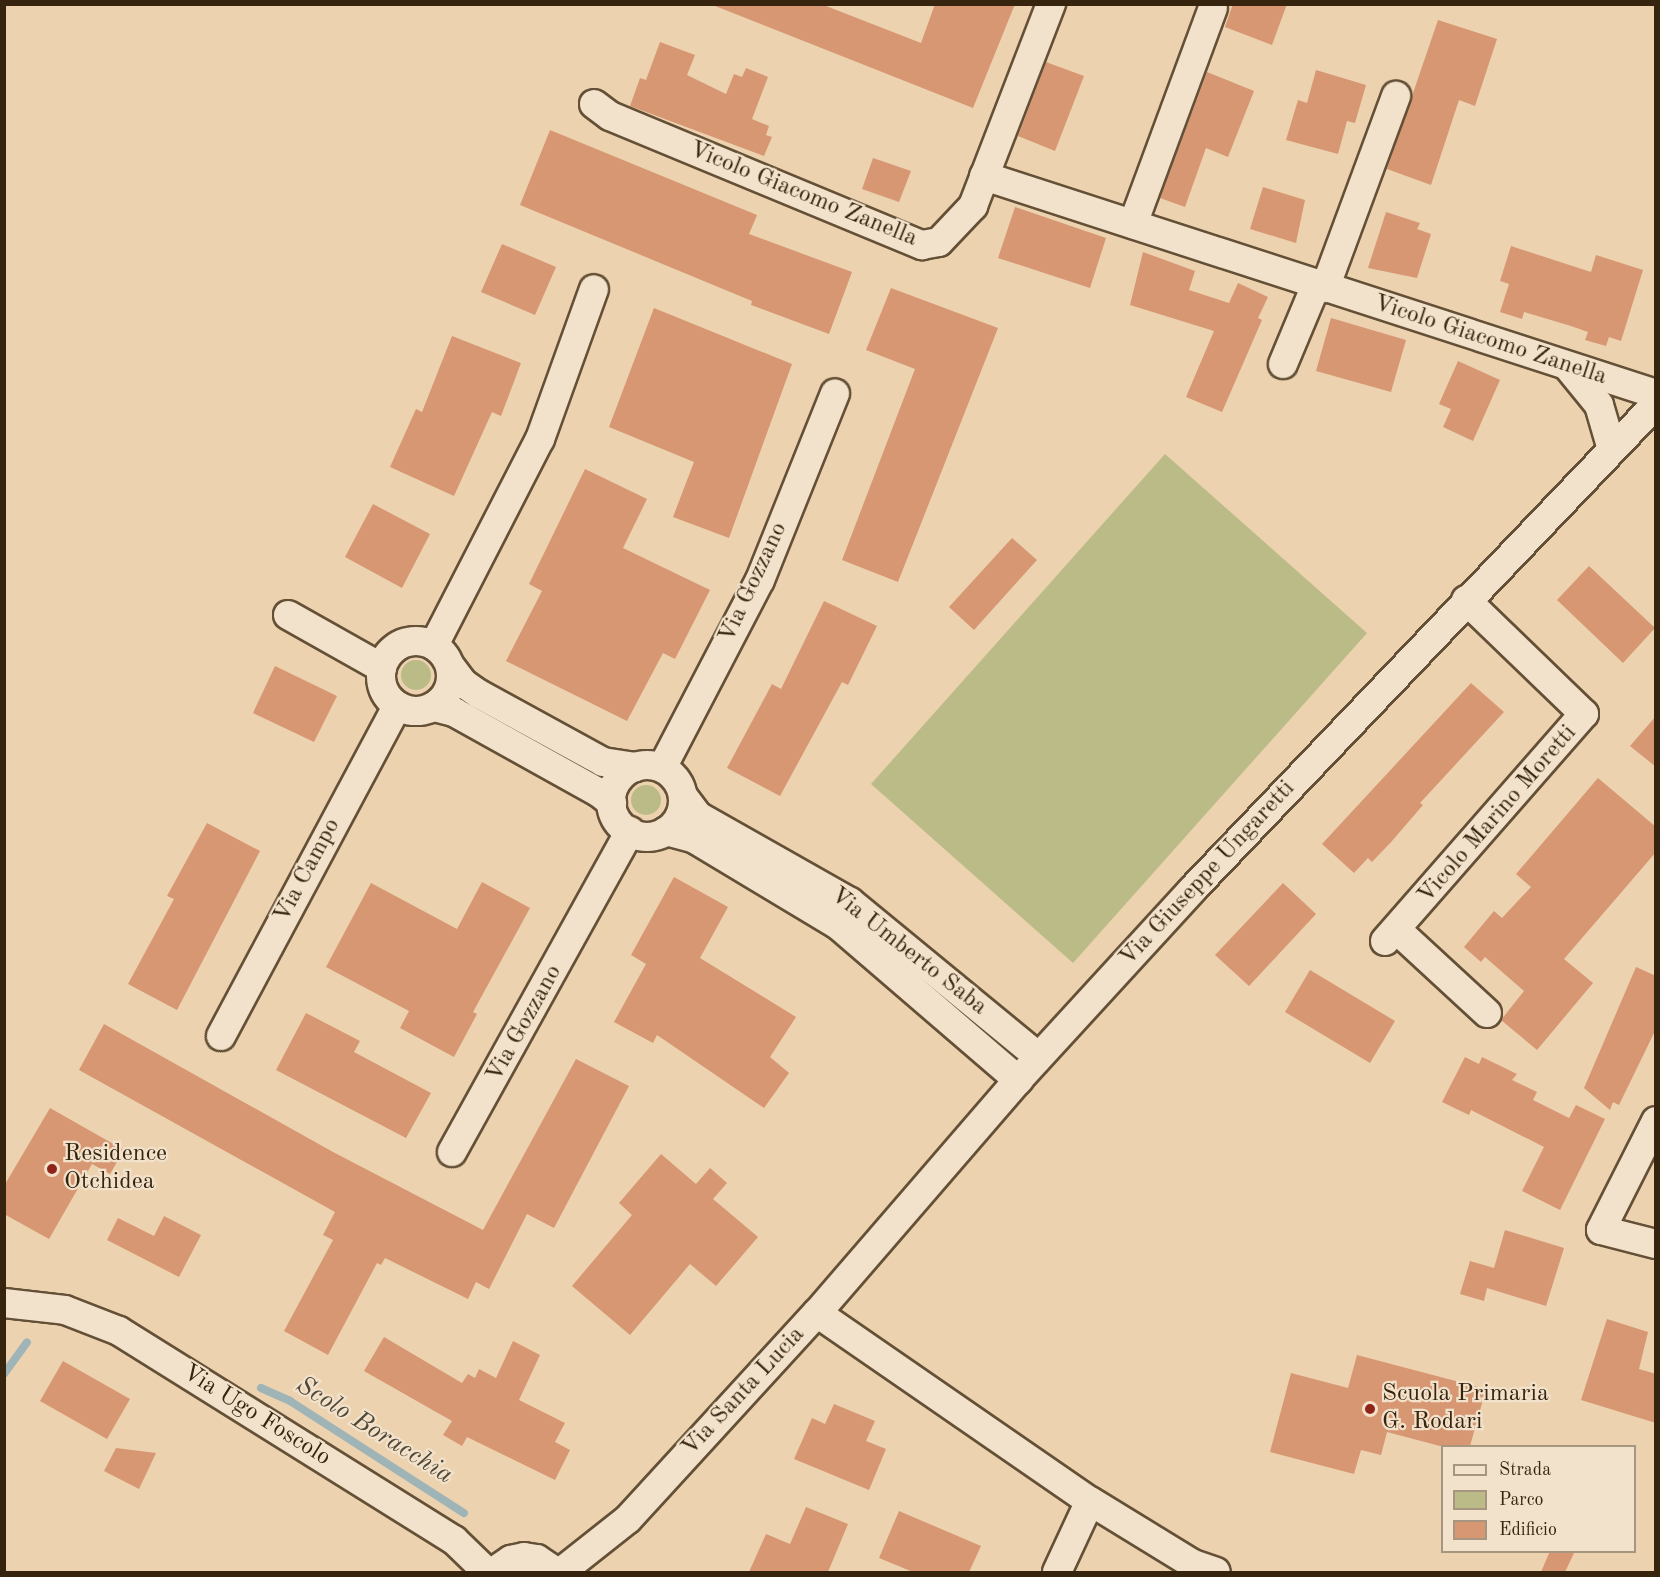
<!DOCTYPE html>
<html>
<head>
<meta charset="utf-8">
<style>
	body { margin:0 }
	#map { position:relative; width:1660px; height:1577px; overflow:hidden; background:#ecd2af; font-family:"Old Standard TT",serif }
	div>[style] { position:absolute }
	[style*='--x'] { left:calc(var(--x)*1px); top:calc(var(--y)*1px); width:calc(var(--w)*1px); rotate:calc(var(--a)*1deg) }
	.green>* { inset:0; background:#bb8 }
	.round { border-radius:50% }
	.stream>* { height:8px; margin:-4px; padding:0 4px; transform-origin:4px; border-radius:4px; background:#9fb4b7 }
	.building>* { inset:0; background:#d79773 }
	.roads { filter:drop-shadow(2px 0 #645036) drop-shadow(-2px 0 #645036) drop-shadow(0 2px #645036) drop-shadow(0 -2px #645036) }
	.street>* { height:28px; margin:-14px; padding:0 14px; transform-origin:14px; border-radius:14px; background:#f3e2cb }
	.street>.ring { margin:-14px; padding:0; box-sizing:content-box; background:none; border:28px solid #f3e2cb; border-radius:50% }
	.dots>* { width:16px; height:16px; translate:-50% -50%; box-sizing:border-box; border:3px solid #f3e2cb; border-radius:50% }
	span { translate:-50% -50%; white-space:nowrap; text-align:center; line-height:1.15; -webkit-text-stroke:4.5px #f3e2cb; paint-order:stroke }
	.street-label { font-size:24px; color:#36240e }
	.poi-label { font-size:24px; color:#36240e }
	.left { translate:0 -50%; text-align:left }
	.water-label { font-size:26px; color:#504838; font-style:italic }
	.frame { position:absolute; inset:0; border:6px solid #36240e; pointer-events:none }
	.legend { position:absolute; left:1441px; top:1445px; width:195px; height:108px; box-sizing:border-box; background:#f3e2cb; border:2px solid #a7967f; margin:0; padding:8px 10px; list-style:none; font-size:18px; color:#36240e }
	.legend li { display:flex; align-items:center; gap:12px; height:30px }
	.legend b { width:30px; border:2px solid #a7967f }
</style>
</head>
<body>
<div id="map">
	<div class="green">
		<div style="clip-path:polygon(1165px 454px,1367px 633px,1073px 963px,871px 784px)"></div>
		<div class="round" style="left:401px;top:660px;width:30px;height:30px"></div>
		<div class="round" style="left:631px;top:785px;width:30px;height:30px"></div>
	</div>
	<div class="stream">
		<div style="--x:4;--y:1374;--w:39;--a:-54"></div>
		<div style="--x:261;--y:1388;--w:32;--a:24"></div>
		<div style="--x:290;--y:1401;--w:207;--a:32.8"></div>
	</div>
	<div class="building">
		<div style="clip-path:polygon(710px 4px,821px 4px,921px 43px,935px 4px,1015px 4px,973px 108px)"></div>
		<div style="clip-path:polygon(1233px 4px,1287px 4px,1272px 45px,1225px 27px)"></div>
		<div style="clip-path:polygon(1438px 20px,1497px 39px,1475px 106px,1459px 100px,1431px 185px,1387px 169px)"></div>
		<div style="clip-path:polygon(660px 42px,695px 55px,687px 75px,726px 94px,734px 74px,742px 77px,746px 68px,768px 77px,752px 119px,769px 126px,766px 135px,772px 137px,764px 156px,630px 106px,640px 78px,646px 80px)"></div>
		<div style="clip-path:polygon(1046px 62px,1084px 76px,1055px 151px,1018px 136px)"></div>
		<div style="clip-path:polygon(1316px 70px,1366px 85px,1355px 123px,1347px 121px,1338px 154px,1286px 140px,1298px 100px,1307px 103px)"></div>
		<div style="clip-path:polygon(1207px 72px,1254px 91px,1228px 157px,1206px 148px,1185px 207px,1160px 198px)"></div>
		<div style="clip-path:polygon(550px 130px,757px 215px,749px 234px,852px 272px,829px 334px,751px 305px,752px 301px,520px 205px)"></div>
		<div style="clip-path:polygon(873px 158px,911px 171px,899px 202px,862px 189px)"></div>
		<div style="clip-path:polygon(1263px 187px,1305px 200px,1296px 243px,1250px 229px)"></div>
		<div style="clip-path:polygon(1015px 207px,1106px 238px,1090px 288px,998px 258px)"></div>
		<div style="clip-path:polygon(1386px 212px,1420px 223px,1417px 229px,1431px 234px,1417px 278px,1368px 268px)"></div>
		<div style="clip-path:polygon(502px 244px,556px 267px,535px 315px,481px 292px)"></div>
		<div style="clip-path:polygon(1511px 246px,1591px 272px,1596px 255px,1643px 270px,1621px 341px,1609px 337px,1606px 346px,1585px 340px,1588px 332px,1571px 326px,1524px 312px,1522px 319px,1500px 312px,1509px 284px,1500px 281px)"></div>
		<div style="clip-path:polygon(1143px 252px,1195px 271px,1189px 290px,1229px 303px,1238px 283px,1268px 297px,1258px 318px,1262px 320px,1222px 412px,1186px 397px,1214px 331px,1130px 305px)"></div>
		<div style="clip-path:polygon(891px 288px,998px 328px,898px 582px,842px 560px,915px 369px,866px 350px)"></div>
		<div style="clip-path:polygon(654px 308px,792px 364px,729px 538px,673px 517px,694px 462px,609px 427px)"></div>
		<div style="clip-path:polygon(1331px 318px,1406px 340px,1391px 392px,1316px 371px)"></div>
		<div style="clip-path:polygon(452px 336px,521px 363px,501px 416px,492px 412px,454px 496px,390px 467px,416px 409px,422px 412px)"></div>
		<div style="clip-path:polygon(1458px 361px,1500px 380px,1473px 441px,1443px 427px,1451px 409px,1439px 404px)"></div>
		<div style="clip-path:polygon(585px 469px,647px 499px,623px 548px,710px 590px,675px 659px,663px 653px,627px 721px,506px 661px,542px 591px,529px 584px)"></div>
		<div style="clip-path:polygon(373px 504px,430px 534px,402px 588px,345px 557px)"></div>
		<div style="clip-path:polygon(1012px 538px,1037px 560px,974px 630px,949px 607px)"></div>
		<div style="clip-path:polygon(1589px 566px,1655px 628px,1623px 663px,1557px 600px)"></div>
		<div style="clip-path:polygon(824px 601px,877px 626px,848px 685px,842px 682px,780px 796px,727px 768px,772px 684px,781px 689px)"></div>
		<div style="clip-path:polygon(275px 666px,337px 696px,314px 742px,253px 713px)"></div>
		<div style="clip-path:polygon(1471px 683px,1504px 712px,1420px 803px,1423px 805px,1392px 841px,1372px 862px,1368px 858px,1354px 873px,1322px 844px)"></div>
		<div style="clip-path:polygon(1656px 716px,1656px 767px,1630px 746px)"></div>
		<div style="clip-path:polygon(1598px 778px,1656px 827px,1656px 852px,1564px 959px,1593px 983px,1537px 1050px,1501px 1020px,1524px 991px,1485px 957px,1481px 962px,1464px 947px,1494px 911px,1502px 918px,1531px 887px,1516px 874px)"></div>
		<div style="clip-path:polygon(207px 823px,260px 851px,177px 1010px,128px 984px,174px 899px,167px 896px)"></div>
		<div style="clip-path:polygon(674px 877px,728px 907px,700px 958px,796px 1017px,770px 1057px,789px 1073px,764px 1108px,657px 1035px,653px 1043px,614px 1022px,646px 964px,631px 955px)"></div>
		<div style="clip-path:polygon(482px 882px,530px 908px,473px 1012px,477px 1014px,454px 1057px,400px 1028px,409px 1011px,326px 967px,371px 883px,457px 929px)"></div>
		<div style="clip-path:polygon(1283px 883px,1316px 914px,1249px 986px,1215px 955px)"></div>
		<div style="clip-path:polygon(1636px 967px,1656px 976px,1656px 1029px,1619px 1105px,1613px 1102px,1610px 1110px,1584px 1088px)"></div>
		<div style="clip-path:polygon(1310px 970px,1395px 1021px,1370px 1063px,1285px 1012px)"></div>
		<div style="clip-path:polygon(306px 1013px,360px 1041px,354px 1052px,431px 1093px,406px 1138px,276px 1070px)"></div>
		<div style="clip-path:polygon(104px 1024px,333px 1152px,483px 1230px,576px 1059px,629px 1086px,554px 1228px,527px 1214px,489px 1289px,476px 1282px,468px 1299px,385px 1258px,381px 1265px,377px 1263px,328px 1355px,284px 1331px,333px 1240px,323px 1235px,335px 1212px,79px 1070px)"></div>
		<div style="clip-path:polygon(1465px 1057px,1479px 1064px,1482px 1057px,1517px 1074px,1512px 1080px,1537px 1092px,1533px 1100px,1569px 1118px,1576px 1105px,1605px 1119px,1560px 1210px,1522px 1191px,1544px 1147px,1471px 1110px,1469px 1115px,1442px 1102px)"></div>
		<div style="clip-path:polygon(50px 1108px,124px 1150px,110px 1174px,92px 1164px,49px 1239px,4px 1214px,4px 1186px)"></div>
		<div style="clip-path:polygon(661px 1154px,696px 1184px,710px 1168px,727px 1183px,713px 1199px,758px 1237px,716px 1286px,690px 1264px,630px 1335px,572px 1286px,632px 1215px,619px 1203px)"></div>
		<div style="clip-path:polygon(164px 1216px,201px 1235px,179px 1277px,107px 1240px,118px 1218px,154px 1236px)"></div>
		<div style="clip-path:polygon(1505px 1230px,1564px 1248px,1546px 1306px,1487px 1288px,1484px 1301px,1460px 1294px,1470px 1261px,1494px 1268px)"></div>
		<div style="clip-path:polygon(1607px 1319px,1648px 1332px,1639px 1369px,1656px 1374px,1656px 1423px,1581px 1400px)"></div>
		<div style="clip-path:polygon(384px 1337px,462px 1383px,468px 1374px,475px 1378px,479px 1369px,496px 1378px,513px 1341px,540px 1355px,519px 1400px,565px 1423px,555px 1442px,570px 1450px,555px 1480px,467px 1437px,462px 1446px,443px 1435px,452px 1421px,364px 1371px)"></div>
		<div style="clip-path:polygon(1357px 1355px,1486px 1389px,1470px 1446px,1440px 1446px,1387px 1432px,1381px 1455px,1361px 1450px,1354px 1474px,1270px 1452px,1291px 1373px,1348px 1388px)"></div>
		<div style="clip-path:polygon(63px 1361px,130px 1399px,107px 1439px,40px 1401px)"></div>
		<div style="clip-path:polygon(834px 1404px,875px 1421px,866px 1441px,886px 1449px,869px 1490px,794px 1459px,812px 1418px,825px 1424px)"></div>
		<div style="clip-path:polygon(116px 1448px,156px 1453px,139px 1489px,104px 1471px)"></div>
		<div style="clip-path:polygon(806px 1507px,848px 1524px,828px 1572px,749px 1572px,766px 1534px,790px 1544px)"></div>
		<div style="clip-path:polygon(899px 1511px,981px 1546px,969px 1572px,913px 1572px,879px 1558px)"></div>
		<div style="clip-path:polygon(1550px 1551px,1575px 1551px,1565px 1572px,1541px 1572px)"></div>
	</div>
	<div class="roads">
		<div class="street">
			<div style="--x:594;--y:104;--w:20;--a:37"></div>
			<div style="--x:610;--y:116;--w:338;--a:22.5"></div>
			<div style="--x:922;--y:245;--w:17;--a:-10"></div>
			<div style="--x:939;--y:242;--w:50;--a:-46.6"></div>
			<div style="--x:973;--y:206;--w:217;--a:-68.9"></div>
			<div style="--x:984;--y:176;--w:706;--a:17.97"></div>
			<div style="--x:1133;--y:224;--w:230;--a:-69.7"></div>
			<div style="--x:1325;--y:288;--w:205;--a:-69.7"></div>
			<div style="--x:1283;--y:364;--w:86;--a:-67.3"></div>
			<div style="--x:1568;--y:367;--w:49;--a:50.8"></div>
			<div style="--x:1599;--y:405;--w:43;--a:73.7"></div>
			<div style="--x:288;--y:615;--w:108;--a:29.4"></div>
			<div class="ring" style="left:381px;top:641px;width:42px;height:42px"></div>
			<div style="--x:434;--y:645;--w:232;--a:-62.8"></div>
			<div style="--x:540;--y:439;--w:159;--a:-70.2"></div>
			<div style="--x:451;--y:667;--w:20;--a:53"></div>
			<div style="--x:463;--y:683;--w:19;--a:35"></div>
			<div style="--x:479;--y:694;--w:141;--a:28.7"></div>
			<div style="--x:603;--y:762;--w:33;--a:9"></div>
			<div style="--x:434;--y:707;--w:21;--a:14"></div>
			<div style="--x:454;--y:712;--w:165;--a:29.1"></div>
			<div style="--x:598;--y:792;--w:18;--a:38"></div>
			<div class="ring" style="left:611px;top:765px;width:44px;height:44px"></div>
			<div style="--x:662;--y:768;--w:212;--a:-62.5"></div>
			<div style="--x:760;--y:580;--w:201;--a:-68.1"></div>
			<div style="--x:683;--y:796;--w:25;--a:53"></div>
			<div style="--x:698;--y:816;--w:175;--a:29.5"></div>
			<div style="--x:850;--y:902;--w:244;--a:39.4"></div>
			<div style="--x:666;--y:831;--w:28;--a:15"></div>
			<div style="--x:693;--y:838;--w:169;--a:31"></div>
			<div style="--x:838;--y:925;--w:238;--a:40.7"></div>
			<div style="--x:1398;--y:931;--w:121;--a:42.7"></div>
			<div style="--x:1385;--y:941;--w:302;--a:-48.8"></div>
			<div style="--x:1584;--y:714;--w:164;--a:-136"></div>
			<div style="--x:221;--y:1036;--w:374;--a:-61.9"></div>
			<div style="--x:1656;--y:1121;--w:122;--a:116.8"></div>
			<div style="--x:1601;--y:1230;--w:57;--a:14.3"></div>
			<div style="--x:452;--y:1152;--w:367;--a:-61"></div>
			<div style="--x:4;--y:1303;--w:61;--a:6.5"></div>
			<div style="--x:65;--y:1310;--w:58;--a:21.3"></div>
			<div style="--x:119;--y:1331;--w:395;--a:32"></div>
			<div style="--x:454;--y:1540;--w:46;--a:44.1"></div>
			<div style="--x:817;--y:1313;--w:331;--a:34.6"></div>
			<div style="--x:1090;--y:1501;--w:121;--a:31.5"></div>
			<div style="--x:1193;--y:1564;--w:24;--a:19"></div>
			<div style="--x:493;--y:1572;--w:22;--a:-34"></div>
			<div style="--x:511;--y:1560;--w:13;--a:-13"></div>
			<div style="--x:524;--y:1557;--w:13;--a:9"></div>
			<div style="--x:537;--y:1559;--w:23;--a:34"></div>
			<div style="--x:561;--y:1572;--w:85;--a:-38.3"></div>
			<div style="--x:628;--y:1519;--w:280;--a:-47.5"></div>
			<div style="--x:817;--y:1313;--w:308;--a:-49.2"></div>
			<div style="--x:1018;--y:1080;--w:258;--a:-47.5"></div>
			<div style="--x:1192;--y:890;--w:672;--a:-46.33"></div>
			<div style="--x:1057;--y:1572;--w:78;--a:-65.1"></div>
		</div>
	</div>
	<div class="dots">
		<div style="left:52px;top:1169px;background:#8f2418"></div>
		<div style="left:1370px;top:1409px;background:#8f2418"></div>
	</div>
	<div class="street-label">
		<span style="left:803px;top:195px;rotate:22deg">Vicolo Giacomo Zanella</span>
		<span style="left:1490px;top:341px;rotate:18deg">Vicolo Giacomo Zanella</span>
		<span style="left:754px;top:583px;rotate:-65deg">Via Gozzano</span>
		<span style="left:1498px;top:815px;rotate:-49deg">Vicolo Marino Moretti</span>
		<span style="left:308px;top:871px;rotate:-62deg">Via Campo</span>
		<span style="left:1208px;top:874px;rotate:-47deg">Via Giuseppe Ungaretti</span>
		<span style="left:908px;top:952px;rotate:38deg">Via Umberto Saba</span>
		<span style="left:525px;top:1024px;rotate:-61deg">Via Gozzano</span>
		<span style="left:744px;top:1392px;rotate:-47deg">Via Santa Lucia</span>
		<span style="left:256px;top:1416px;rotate:32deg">Via Ugo Foscolo</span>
	</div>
	<div class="poi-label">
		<span class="left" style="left:64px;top:1169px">Residence<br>Otchidea</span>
		<span class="left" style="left:1382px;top:1409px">Scuola Primaria<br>G. Rodari</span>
	</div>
	<div class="water-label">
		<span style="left:374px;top:1431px;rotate:32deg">Scolo Boracchia</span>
	</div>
	<div class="frame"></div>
	<ul class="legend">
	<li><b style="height:8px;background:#f3e2cb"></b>Strada</li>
	<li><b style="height:16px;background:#bb8"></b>Parco</li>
	<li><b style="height:16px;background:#d79773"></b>Edificio</li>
	</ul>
</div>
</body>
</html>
